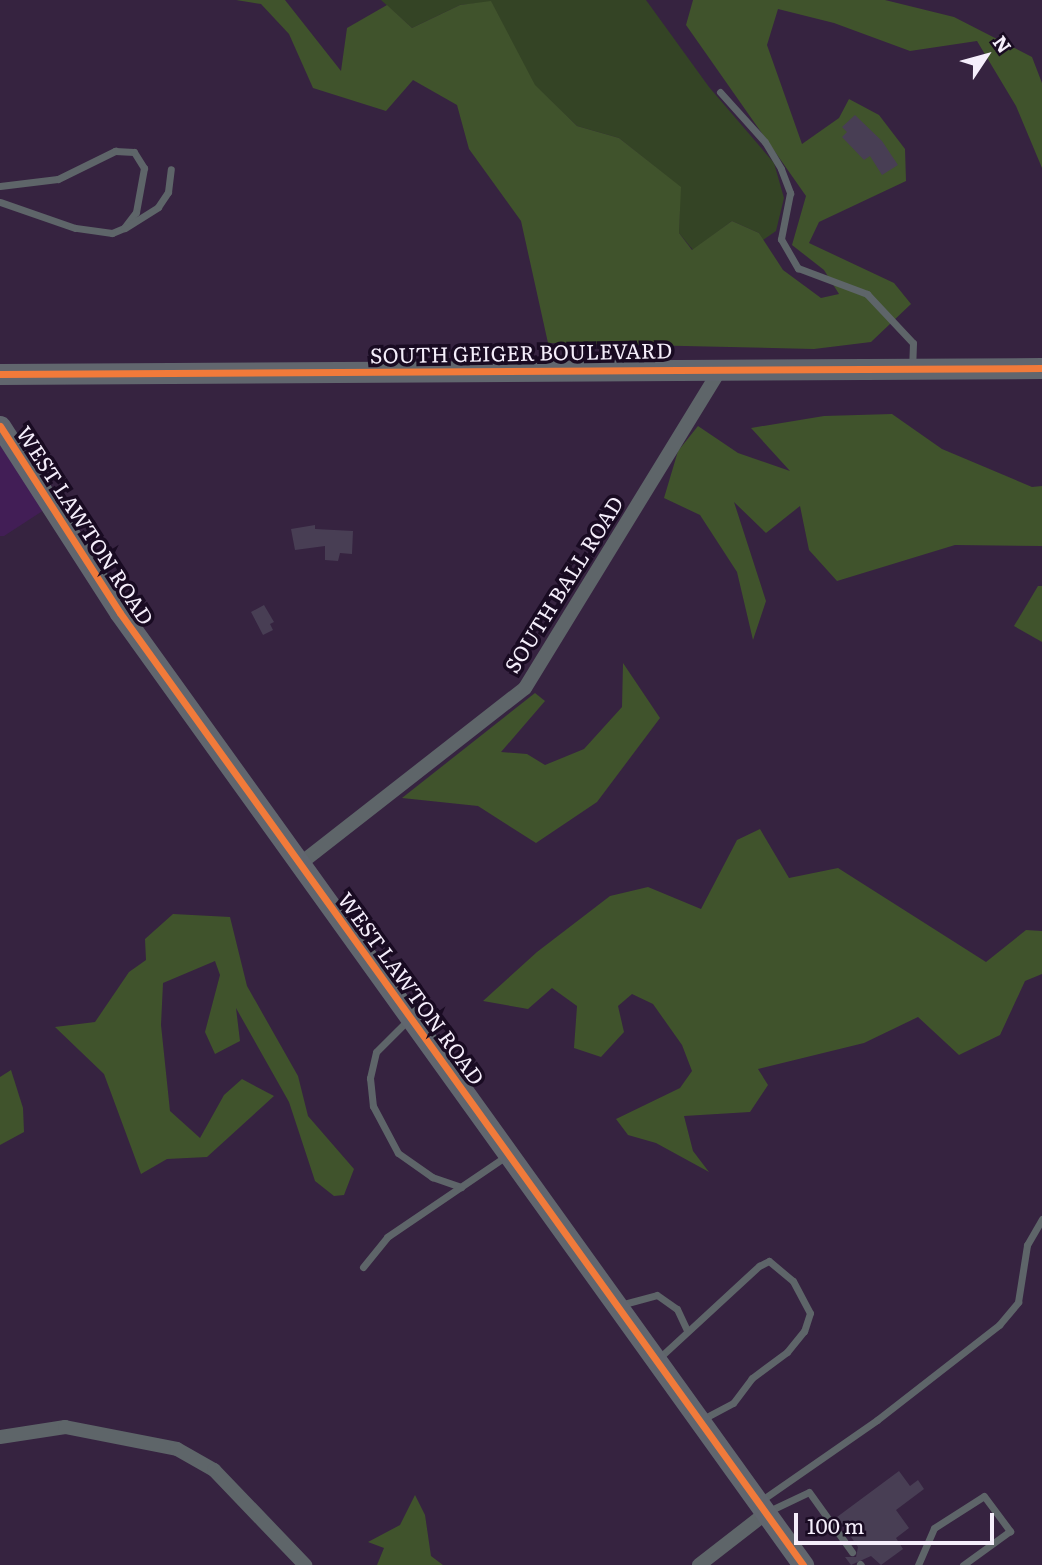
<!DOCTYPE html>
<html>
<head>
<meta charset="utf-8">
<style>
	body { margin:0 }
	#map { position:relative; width:1042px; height:1565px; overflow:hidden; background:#362340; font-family:Literata,serif }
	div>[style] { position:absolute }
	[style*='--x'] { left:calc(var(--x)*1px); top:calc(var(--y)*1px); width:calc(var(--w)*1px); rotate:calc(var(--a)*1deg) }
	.built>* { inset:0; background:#421e56 }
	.green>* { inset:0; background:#344425 }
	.forest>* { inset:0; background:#40532c }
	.building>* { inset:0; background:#483e54 }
	.lane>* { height:7px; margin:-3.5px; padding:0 3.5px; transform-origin:3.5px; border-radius:3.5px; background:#5e6569 }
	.street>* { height:14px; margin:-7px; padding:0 7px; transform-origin:7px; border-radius:7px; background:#5e6569 }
	.secondary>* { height:21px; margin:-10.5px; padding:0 10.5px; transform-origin:10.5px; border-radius:10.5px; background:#61666e }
	.cycleway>* { height:7px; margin:-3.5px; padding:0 3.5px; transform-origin:3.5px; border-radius:3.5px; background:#f17a3a }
	span { translate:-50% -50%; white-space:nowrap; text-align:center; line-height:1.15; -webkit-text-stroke:7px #190b22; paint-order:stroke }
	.street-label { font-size:21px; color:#f5eefb }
	.north { position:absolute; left:951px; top:21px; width:70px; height:70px; -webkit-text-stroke:5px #190b22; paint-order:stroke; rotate:54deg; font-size:19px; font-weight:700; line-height:28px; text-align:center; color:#f5eefb }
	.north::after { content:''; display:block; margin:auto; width:24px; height:32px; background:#f5eefb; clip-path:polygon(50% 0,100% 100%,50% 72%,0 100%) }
	.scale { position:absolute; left:794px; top:1513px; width:200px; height:32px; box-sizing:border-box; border:4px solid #f5eefb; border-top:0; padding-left:9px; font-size:21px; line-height:24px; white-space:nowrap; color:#f5eefb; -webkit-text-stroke:5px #190b22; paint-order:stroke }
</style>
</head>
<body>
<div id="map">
	<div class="built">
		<div style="clip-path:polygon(0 445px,44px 510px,4px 536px,0 536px)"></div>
	</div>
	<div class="green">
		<div style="clip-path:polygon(381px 0,646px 0,709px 87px,774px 163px,784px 198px,776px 231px,763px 240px,759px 233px,732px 221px,693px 250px,679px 233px,680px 187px,619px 138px,577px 126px,534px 85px,491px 2px,460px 5px,412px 28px)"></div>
	</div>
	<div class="forest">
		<div style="clip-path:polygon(236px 0,285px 0,341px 71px,347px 28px,387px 5px,412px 28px,460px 5px,491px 1px,535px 85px,577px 126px,619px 138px,681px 187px,679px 233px,692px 250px,732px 221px,759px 233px,783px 270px,821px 298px,839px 294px,824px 270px,792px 245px,806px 196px,686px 25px,693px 0,885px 0,954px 17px,1032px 57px,1042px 83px,1042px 168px,1016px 106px,977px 41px,910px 51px,834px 23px,778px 9px,767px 45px,802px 144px,839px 118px,849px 99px,879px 115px,905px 149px,906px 181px,819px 222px,809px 243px,894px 283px,911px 304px,871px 342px,814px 349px,548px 343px,521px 221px,469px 149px,457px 105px,413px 80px,386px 111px,313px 88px,289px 34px,261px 4px)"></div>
		<div style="clip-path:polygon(892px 414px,942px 449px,1032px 487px,1042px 486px,1042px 546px,955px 545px,837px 581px,809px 550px,800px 506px,766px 533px,734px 502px,766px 601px,753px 640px,737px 572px,700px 515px,664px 498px,678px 451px,698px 426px,738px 453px,790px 471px,751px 428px,824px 416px)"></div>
		<div style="clip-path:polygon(1038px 586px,1042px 586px,1042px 642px,1014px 626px)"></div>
		<div style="clip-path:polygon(623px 663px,660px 718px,597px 802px,536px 843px,478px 806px,402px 798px,535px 693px,545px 701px,501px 752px,527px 754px,545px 765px,584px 749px,622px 707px)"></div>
		<div style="clip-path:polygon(760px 829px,789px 878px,838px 868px,986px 962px,1026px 930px,1042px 931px,1042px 974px,1025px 981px,1000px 1035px,959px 1055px,918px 1017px,864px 1043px,758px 1069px,768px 1085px,750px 1112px,684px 1116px,693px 1151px,709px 1172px,656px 1143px,628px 1135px,616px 1119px,680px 1088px,692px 1071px,682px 1045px,653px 1004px,632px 994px,618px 1006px,624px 1032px,601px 1057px,574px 1048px,577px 1006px,552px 988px,528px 1009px,483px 1001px,537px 952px,610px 896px,648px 887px,701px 909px,737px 840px)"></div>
		<div style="clip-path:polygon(173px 914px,230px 917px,247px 986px,298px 1076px,308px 1116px,354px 1169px,344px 1195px,334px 1196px,315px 1181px,289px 1102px,236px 1008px,240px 1041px,215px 1054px,205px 1032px,220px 975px,215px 961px,163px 983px,161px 1025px,170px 1111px,200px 1138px,224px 1095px,242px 1079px,274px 1096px,207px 1157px,167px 1159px,141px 1174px,104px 1074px,55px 1027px,95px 1022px,129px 972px,146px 960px,145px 939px)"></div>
		<div style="clip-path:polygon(11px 1070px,23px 1108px,24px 1132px,0 1145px,0 1077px)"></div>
		<div style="clip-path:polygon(415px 1495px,425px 1515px,431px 1556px,443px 1565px,377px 1565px,384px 1548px,368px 1542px,400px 1525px)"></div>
	</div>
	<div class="building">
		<div style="clip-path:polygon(855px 115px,882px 141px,898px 165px,882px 175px,870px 156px,864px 160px,842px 137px,847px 132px,842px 127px)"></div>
		<div style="clip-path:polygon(315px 525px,315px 529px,353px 531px,352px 554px,340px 553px,338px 561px,325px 560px,325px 546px,295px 550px,291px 529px)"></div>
		<div style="clip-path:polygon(264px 605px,274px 622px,270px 624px,273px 630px,263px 635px,251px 612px)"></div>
		<div style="clip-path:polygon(899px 1471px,910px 1486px,918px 1480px,924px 1489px,896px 1510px,909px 1528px,896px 1538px,903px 1549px,881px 1565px,871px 1556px,851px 1565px,845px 1557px,856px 1557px,858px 1547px,837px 1517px)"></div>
	</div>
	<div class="lane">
		<div style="--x:720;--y:92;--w:67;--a:48"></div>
		<div style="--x:765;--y:142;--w:31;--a:59"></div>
		<div style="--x:781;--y:169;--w:26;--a:69"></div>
		<div style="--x:790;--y:193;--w:47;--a:101.1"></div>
		<div style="--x:781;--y:239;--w:34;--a:60"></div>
		<div style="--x:798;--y:268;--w:74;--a:20.6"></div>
		<div style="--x:867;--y:294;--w:67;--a:46.8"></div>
		<div style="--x:913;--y:343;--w:25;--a:92"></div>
		<div style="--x:0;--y:186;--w:58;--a:-6.9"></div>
		<div style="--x:58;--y:179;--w:64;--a:-26.2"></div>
		<div style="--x:115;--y:151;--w:19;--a:3"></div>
		<div style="--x:134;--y:152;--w:19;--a:58"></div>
		<div style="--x:144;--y:168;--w:45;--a:100.3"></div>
		<div style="--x:136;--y:212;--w:20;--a:127"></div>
		<div style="--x:124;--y:228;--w:13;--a:157"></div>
		<div style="--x:112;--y:233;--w:37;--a:-172"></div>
		<div style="--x:75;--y:228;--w:79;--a:-160.9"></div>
		<div style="--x:125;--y:228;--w:39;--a:-32"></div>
		<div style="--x:158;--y:207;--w:18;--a:-56"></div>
		<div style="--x:168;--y:192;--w:23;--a:-83"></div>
		<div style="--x:408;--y:1020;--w:45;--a:135"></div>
		<div style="--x:376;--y:1052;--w:27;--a:103"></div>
		<div style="--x:370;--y:1078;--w:28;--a:84"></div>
		<div style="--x:373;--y:1106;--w:53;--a:62"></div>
		<div style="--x:398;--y:1153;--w:42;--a:35.2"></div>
		<div style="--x:432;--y:1177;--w:31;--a:19"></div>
		<div style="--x:363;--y:1267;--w:38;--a:-51"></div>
		<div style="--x:387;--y:1237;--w:144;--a:-34.2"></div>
		<div style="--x:620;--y:1305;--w:38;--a:-15"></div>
		<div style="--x:657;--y:1295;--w:24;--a:35"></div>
		<div style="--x:677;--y:1309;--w:23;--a:65"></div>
		<div style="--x:657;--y:1360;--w:139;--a:-42.7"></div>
		<div style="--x:759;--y:1266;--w:11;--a:-27"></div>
		<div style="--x:769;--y:1261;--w:31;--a:40"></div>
		<div style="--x:793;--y:1281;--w:36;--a:62"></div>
		<div style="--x:810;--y:1313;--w:19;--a:108"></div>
		<div style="--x:804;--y:1331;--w:27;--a:129"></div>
		<div style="--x:787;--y:1352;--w:44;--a:143.4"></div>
		<div style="--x:752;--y:1378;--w:31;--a:127"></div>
		<div style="--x:733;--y:1403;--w:36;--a:152"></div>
		<div style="--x:759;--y:1502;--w:144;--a:-34.8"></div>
		<div style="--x:877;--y:1420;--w:155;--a:-37.9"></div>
		<div style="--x:999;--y:1325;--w:30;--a:-50"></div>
		<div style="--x:1018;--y:1302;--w:58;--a:-81"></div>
		<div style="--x:1027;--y:1245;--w:30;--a:-60"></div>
		<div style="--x:769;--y:1511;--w:44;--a:-25.4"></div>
		<div style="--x:809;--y:1492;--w:74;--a:54.4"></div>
		<div style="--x:860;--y:1564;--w:1;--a:45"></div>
		<div style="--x:918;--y:1565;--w:40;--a:-66.6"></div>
		<div style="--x:934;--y:1528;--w:59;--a:-32.6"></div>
		<div style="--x:984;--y:1496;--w:44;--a:53.4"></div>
		<div style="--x:1010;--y:1531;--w:58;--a:144.1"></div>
	</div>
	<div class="street">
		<div style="--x:301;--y:863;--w:284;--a:-38"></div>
		<div style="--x:525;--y:688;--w:375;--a:-58.5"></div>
		<div style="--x:0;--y:1437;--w:66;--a:-8.7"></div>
		<div style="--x:65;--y:1427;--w:114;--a:11.1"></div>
		<div style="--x:177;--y:1449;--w:43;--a:29.6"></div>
		<div style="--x:214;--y:1470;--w:132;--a:46.2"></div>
		<div style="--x:699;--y:1565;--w:85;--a:-37.8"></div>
	</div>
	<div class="secondary">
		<div style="--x:0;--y:374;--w:1042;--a:-0.33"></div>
		<div style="--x:0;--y:426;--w:222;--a:57.3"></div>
		<div style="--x:120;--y:613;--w:1172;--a:54.34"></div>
	</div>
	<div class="cycleway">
		<div style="--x:0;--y:374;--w:1042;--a:-0.33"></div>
		<div style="--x:0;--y:426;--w:222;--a:57.3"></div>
		<div style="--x:120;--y:613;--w:1172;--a:54.34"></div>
	</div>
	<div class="street-label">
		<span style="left:521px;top:352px;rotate:-1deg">SOUTH GEIGER BOULEVARD</span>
		<span style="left:86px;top:525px;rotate:57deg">WEST LAWTON ROAD</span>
		<span style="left:563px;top:584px;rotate:-58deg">SOUTH BALL ROAD</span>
		<span style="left:412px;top:988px;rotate:54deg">WEST LAWTON ROAD</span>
	</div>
	<div class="north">N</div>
	<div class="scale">100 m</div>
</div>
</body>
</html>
